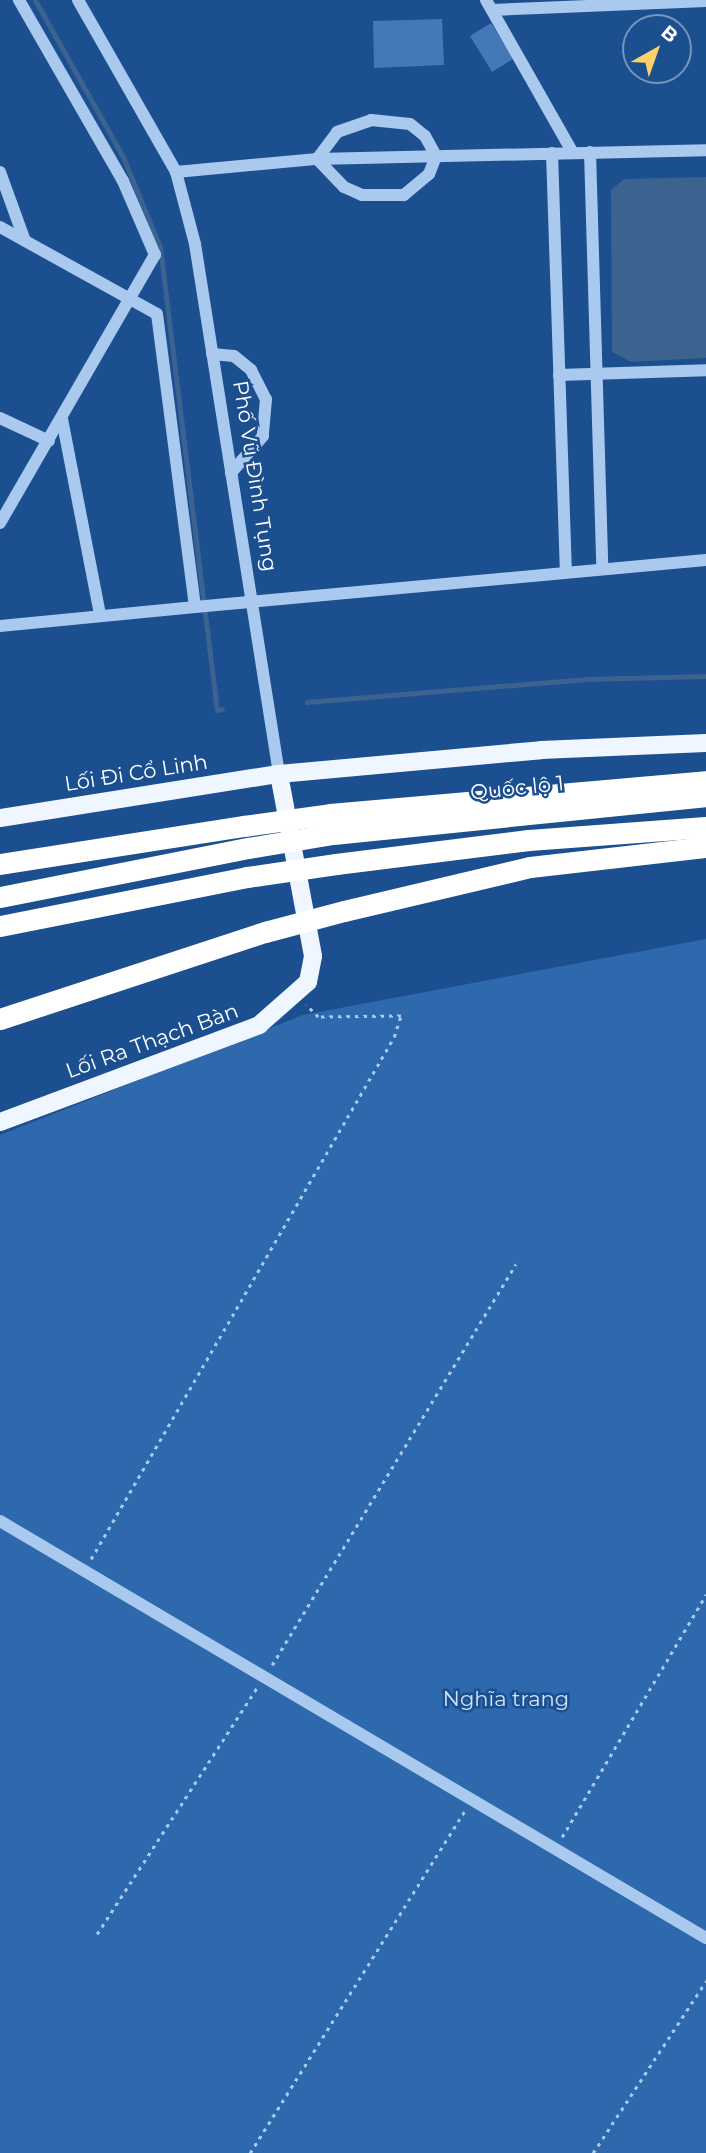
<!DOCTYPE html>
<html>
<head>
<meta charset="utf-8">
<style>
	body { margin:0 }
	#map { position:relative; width:706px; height:2153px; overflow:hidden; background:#1b4f8f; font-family:Montserrat,sans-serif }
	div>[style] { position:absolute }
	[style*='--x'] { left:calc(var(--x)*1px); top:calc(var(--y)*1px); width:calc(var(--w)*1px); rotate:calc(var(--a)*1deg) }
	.green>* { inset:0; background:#2e69ad }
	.water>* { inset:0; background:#3c6290 }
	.stream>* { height:5px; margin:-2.5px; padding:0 2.5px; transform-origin:2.5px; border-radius:2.5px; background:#3c6290 }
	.building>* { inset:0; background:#4478b7 }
	.path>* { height:2.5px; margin-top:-1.25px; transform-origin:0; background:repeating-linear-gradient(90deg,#a9c9ee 0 3.5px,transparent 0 8.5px) }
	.minor>* { height:12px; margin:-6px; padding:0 6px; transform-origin:6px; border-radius:6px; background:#a9c9ee }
	.major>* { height:18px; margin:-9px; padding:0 9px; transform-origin:9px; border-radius:9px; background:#f0f6ff }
	.highway>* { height:21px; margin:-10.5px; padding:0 10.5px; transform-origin:10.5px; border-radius:10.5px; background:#fff }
	.highway-bridge>* { height:21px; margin:-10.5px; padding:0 10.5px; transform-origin:10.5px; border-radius:10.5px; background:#fff }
	span { translate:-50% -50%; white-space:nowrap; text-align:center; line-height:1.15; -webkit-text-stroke:5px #1b4f8f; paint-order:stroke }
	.street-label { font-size:21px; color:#fff }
	.park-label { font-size:21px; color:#cfe3fa }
	.north { position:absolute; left:622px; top:14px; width:70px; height:70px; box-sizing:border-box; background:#1b4f8f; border:2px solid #7695bc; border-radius:50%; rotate:40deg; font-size:19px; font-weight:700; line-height:28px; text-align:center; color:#fff }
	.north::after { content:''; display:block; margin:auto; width:24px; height:32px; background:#ffd166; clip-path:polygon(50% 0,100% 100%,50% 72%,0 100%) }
</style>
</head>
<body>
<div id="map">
	<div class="green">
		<div style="clip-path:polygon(706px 939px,706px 2153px,0 2153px,0 1135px,303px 1015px)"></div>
	</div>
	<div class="water">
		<div style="clip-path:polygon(706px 177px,706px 358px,631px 362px,612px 352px,611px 190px,624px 179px)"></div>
	</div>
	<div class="stream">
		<div style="--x:35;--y:0;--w:180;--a:60.7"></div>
		<div style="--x:123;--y:157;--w:97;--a:67.7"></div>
		<div style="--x:160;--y:247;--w:466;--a:83"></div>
		<div style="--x:217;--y:710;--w:5;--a:-11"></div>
		<div style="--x:307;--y:702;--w:279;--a:-4.7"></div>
		<div style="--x:585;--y:679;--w:121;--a:-1.4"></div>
	</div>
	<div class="building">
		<div style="clip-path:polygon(442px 19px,444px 65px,374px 68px,373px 21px)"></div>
		<div style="clip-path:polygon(491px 23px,513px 59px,492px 72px,470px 36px)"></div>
	</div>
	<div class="path">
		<div style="--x:91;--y:1559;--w:604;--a:-59.87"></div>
		<div style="--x:394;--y:1037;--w:22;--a:-72"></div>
		<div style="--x:401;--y:1016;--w:83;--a:179.3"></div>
		<div style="--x:318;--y:1017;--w:17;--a:-135"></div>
		<div style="--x:272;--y:1665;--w:469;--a:-58.7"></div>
		<div style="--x:562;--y:1837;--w:282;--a:-59.3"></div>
		<div style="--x:97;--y:1934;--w:293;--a:-57"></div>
		<div style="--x:250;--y:2153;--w:403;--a:-57.9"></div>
		<div style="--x:593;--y:2153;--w:206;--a:-56.7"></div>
	</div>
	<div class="minor">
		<div style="--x:78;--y:0;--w:198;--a:60.3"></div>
		<div style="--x:176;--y:172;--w:74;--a:75.2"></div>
		<div style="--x:195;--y:244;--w:537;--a:80.99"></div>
		<div style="--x:486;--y:0;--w:176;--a:60.4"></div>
		<div style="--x:492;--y:10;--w:214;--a:-2.4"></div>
		<div style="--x:371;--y:120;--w:39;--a:6"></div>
		<div style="--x:410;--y:124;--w:19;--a:39"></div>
		<div style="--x:425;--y:136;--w:23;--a:61"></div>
		<div style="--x:436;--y:156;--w:19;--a:111"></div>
		<div style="--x:429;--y:174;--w:33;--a:140"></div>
		<div style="--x:404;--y:195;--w:42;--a:180"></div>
		<div style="--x:362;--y:195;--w:20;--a:-156"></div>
		<div style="--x:344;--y:187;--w:39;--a:-134"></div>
		<div style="--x:317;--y:159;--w:34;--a:-53"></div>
		<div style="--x:337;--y:132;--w:36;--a:-19"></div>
		<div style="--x:590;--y:152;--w:415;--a:88.3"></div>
		<div style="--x:552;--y:153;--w:418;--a:88.1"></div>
		<div style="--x:0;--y:172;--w:73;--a:70.1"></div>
		<div style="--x:176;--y:172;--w:142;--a:-5.3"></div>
		<div style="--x:317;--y:159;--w:389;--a:-1.3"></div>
		<div style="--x:0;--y:227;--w:179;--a:29"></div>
		<div style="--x:157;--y:314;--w:295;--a:82.6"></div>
		<div style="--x:195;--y:607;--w:196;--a:174.4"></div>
		<div style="--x:212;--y:354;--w:22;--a:5"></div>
		<div style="--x:234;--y:356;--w:22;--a:39"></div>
		<div style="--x:251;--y:370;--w:33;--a:63"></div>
		<div style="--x:266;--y:399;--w:37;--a:95"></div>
		<div style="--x:263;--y:436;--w:49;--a:130.9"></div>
		<div style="--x:559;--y:375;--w:147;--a:-1.9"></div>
		<div style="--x:0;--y:418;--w:54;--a:25.1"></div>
		<div style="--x:62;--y:419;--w:199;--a:79"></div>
		<div style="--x:0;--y:523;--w:310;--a:-60"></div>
		<div style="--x:155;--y:255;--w:81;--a:-113.4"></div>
		<div style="--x:123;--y:181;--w:209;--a:-119.9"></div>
		<div style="--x:195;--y:607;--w:513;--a:-5.26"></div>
		<div style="--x:0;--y:1521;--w:820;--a:30.57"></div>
	</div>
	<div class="major">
		<div style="--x:0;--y:818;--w:282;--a:-9"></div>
		<div style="--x:279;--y:774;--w:263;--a:-5.2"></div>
		<div style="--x:541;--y:750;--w:165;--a:-2.4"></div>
		<div style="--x:0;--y:1122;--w:277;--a:-20.5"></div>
		<div style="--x:259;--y:1025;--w:65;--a:-41.3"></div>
		<div style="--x:308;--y:982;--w:26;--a:-79"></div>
		<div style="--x:313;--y:956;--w:185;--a:-100.6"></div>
	</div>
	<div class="highway">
		<div style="--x:330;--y:814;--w:377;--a:-5"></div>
		<div style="--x:333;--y:834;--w:375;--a:-5.8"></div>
		<div style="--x:0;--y:864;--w:247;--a:-8.9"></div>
		<div style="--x:336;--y:864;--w:194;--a:-7.1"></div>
		<div style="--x:529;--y:840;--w:177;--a:-4.2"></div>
		<div style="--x:0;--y:897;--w:253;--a:-11.2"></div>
		<div style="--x:344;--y:911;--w:191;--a:-13.3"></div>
		<div style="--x:530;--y:867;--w:177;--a:-6.5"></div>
		<div style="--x:0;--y:926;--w:252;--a:-11.2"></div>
		<div style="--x:0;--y:1019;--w:279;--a:-18.2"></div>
	</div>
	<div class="highway-bridge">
		<div style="--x:244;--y:826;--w:87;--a:-7.9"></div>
		<div style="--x:248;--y:848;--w:86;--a:-9.4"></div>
		<div style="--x:247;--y:877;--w:90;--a:-8.3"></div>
		<div style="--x:265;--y:932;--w:82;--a:-14.9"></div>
	</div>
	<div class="street-label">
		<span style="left:255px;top:476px;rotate:81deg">Phố Vũ Đình Tụng</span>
		<span style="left:136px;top:773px;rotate:-9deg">Lối Đi Cổ Linh</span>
		<span style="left:517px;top:788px;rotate:-6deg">Quốc lộ 1</span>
		<span style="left:152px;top:1041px;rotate:-20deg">Lối Ra Thạch Bàn</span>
	</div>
	<div class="park-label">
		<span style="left:506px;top:1699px">Nghĩa trang</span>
	</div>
	<div class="north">B</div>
</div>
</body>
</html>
